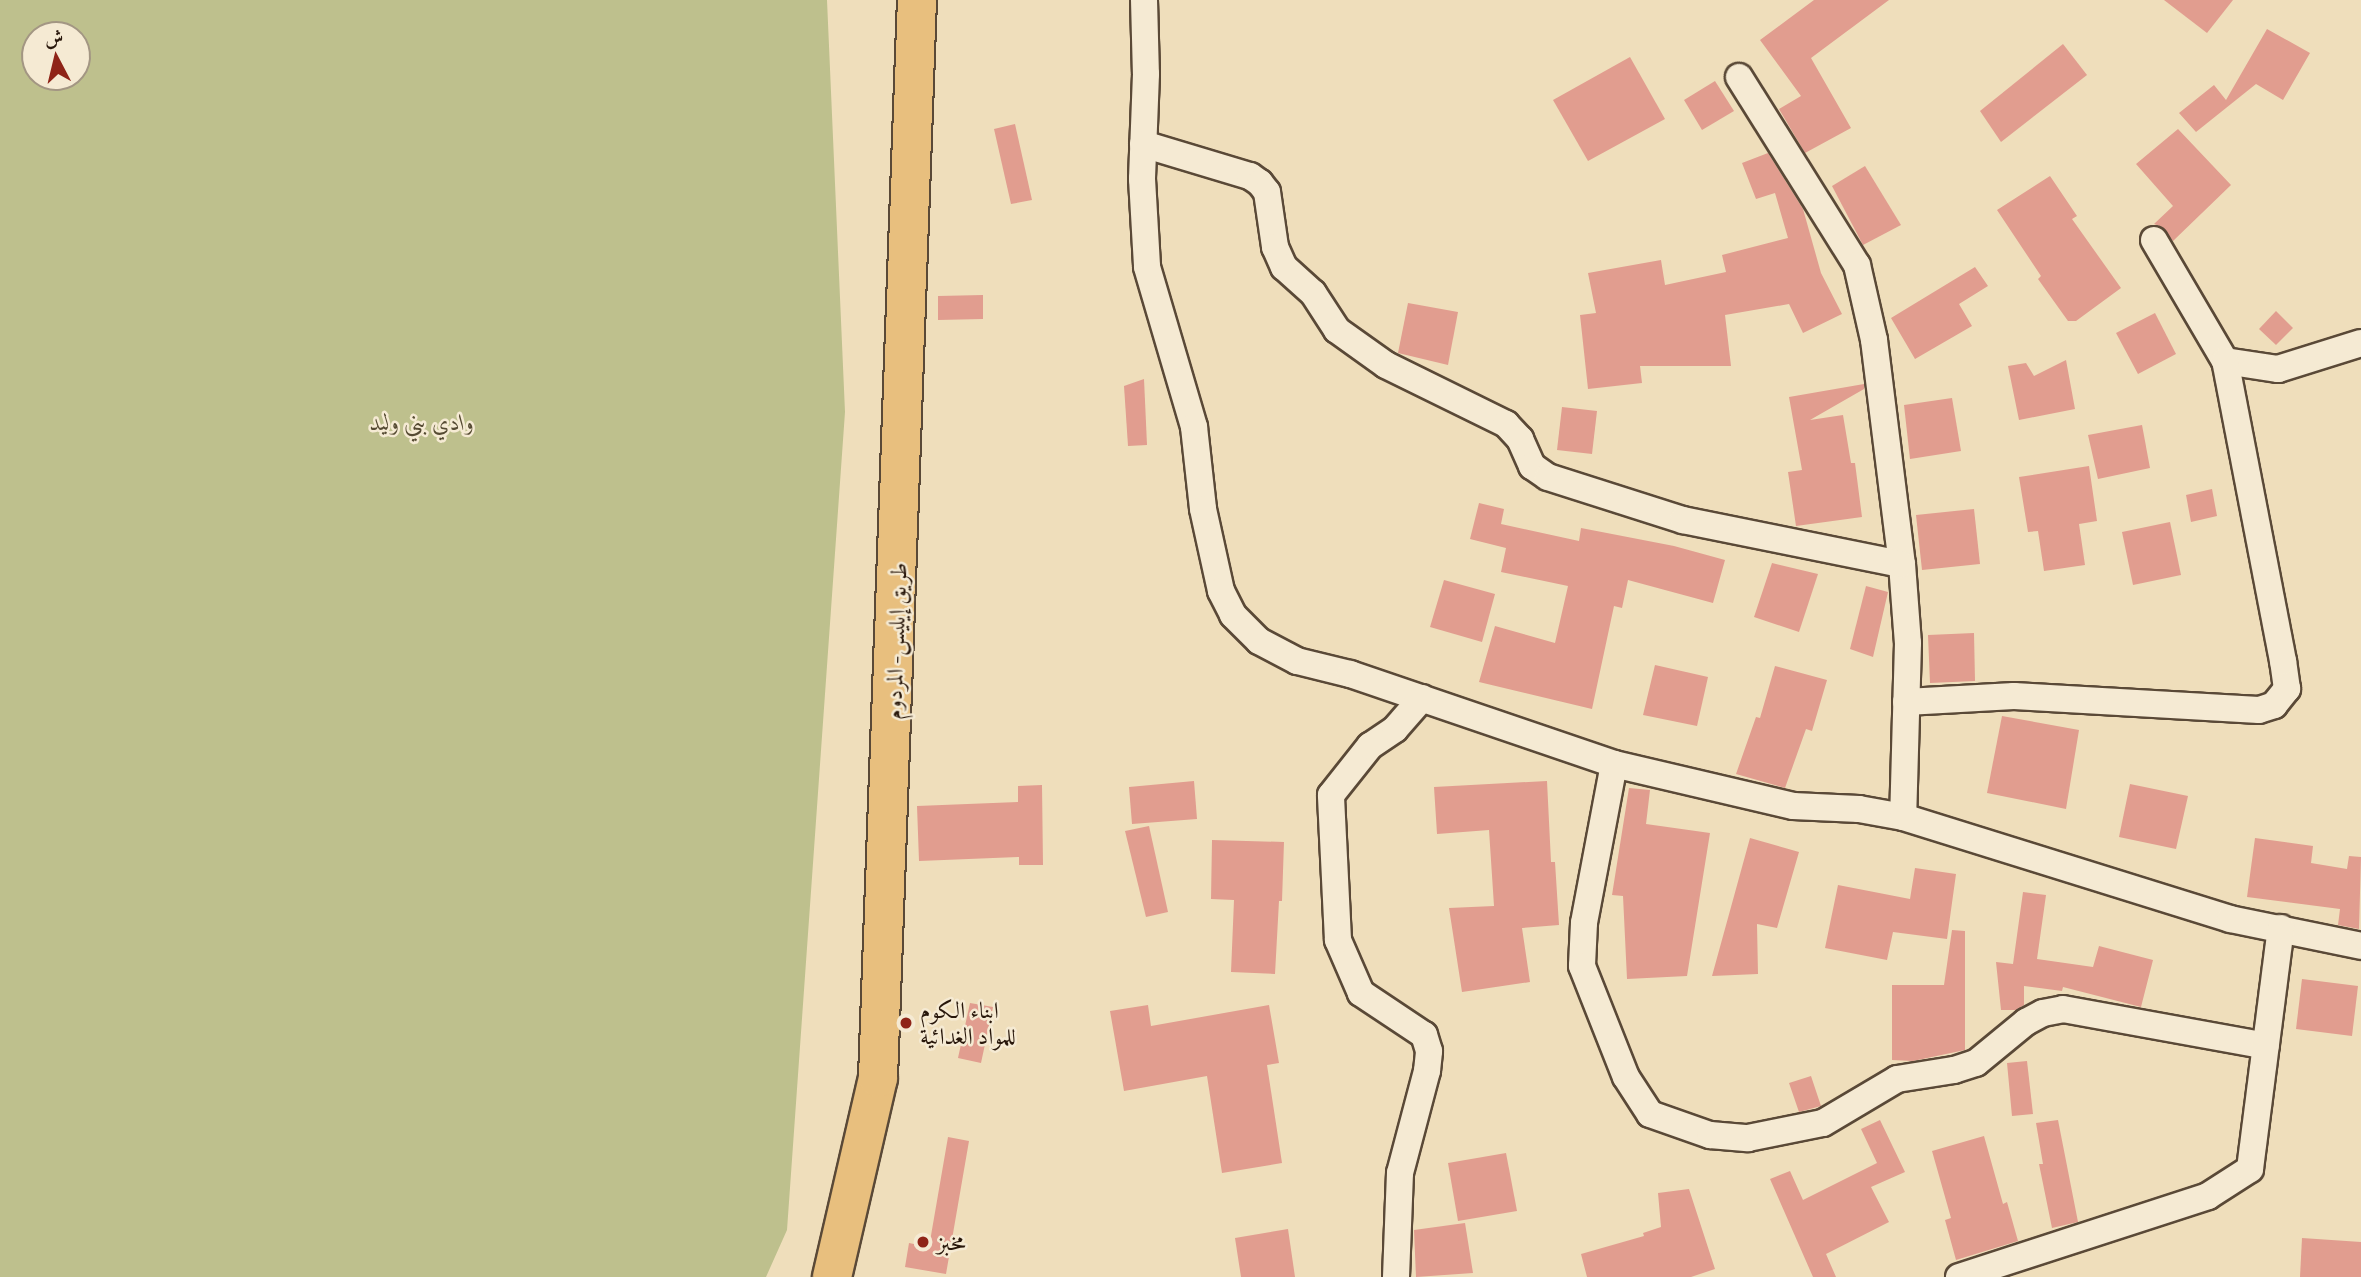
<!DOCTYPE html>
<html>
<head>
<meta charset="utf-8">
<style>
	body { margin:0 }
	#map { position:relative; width:2361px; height:1277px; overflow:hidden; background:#efdebb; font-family:"Gentium Book Plus",Amiri,serif }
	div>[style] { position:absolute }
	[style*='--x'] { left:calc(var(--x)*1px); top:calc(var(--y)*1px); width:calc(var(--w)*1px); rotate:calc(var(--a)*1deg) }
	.green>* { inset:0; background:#bec08d }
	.building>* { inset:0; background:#e19d8f }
	.roads { filter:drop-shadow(2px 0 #5a4937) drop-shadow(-2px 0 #5a4937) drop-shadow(0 2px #5a4937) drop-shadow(0 -2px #5a4937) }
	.minor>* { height:26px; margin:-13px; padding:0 13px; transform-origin:13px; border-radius:13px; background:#f5ead3 }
	.trunk>* { height:38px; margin:-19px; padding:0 19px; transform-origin:19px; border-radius:19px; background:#e8bf7e }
	.dots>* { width:19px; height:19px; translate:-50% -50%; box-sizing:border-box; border:4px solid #f5ead3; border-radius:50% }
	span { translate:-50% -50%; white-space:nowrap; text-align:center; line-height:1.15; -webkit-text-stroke:5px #f5ead3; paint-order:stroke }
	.park-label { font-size:23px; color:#554a32; font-style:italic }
	.street-label { font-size:23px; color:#28170b }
	.poi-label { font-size:23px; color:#28170b }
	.left { translate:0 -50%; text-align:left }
	.north { position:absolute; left:21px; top:21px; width:70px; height:70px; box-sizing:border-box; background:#f5ead3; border:2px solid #a39683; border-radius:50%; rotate:353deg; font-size:19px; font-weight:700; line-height:28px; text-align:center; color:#28170b }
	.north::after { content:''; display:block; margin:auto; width:24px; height:32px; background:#8f2418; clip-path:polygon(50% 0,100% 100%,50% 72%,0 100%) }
</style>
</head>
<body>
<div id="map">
	<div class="green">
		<div style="clip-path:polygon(evenodd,0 0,827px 0,845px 412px,787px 1230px,766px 1277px,0 1277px,0 0,35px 35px,77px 35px,77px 77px,35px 77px,35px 35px)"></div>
	</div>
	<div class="building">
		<div style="clip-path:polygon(1814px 0,1889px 0,1811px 58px,1851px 128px,1805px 153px,1779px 109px,1801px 96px,1760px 40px)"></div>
		<div style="clip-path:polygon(2164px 0,2233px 0,2207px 33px)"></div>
		<div style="clip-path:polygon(2267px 29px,2310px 53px,2283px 100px,2256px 84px,2196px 132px,2179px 113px,2214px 85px,2226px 100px)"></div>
		<div style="clip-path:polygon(2063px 44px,2087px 75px,2001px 142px,1980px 111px)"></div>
		<div style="clip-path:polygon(1630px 57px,1665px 119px,1588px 161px,1553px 100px)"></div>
		<div style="clip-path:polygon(1715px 81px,1734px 111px,1702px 130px,1684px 100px)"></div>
		<div style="clip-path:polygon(1015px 124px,1032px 200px,1011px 204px,994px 129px)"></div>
		<div style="clip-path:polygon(2178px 129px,2231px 185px,2173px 241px,2162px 227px,2154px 224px,2173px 206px,2136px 164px)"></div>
		<div style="clip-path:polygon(1768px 153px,1803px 209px,1821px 273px,1842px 314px,1803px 333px,1789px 304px,1725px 315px,1731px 366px,1640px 366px,1642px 383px,1588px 389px,1580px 315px,1596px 313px,1588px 273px,1661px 260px,1665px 285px,1726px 272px,1722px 255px,1788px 238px,1775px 193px,1756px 199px,1742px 163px)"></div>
		<div style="clip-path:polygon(1865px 166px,1901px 225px,1863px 245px,1832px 186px)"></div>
		<div style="clip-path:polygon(2050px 176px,2077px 216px,2072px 219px,2121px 288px,2076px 321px,2068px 321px,2038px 279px,2041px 276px,1997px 210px)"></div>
		<div style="clip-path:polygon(1975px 267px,1988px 286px,1959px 304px,1972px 326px,1915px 359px,1891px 318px)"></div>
		<div style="clip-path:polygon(983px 295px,983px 319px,938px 320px,938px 296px)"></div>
		<div style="clip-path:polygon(1408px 303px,1458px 312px,1448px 365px,1398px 353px)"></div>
		<div style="clip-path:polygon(2276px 311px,2293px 328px,2276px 345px,2259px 329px)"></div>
		<div style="clip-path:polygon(2155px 313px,2176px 354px,2138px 374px,2116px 333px)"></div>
		<div style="clip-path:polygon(2066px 360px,2075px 409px,2019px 420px,2008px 366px,2026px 363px,2034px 376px)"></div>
		<div style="clip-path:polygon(1144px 379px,1147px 445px,1128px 446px,1124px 386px)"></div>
		<div style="clip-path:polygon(1864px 384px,1864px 389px,1810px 420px,1843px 415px,1851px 463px,1855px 463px,1862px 517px,1796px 526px,1788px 472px,1802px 470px,1789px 397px)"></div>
		<div style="clip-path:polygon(1952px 398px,1961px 451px,1910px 459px,1904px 405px)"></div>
		<div style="clip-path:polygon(1562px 407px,1597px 411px,1592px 454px,1557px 450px)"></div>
		<div style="clip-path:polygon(2142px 425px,2150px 468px,2098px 479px,2088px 435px)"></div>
		<div style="clip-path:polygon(2089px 466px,2097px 521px,2079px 524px,2085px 565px,2044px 571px,2038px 531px,2028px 532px,2019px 477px)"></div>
		<div style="clip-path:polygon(2212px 489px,2217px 516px,2191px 522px,2186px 495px)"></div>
		<div style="clip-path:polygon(1479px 503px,1504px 509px,1501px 524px,1579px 541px,1581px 528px,1674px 546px,1725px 560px,1713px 603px,1628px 580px,1622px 608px,1614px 606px,1592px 709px,1479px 682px,1495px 626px,1555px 643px,1568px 586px,1501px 572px,1506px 548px,1470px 539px)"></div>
		<div style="clip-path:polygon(1974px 509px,1980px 564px,1922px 570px,1916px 515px)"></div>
		<div style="clip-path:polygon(2170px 522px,2181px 575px,2133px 585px,2122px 532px)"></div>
		<div style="clip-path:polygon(1772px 563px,1818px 574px,1799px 632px,1754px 617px)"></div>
		<div style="clip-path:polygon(1444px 580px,1495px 594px,1482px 642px,1430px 627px)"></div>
		<div style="clip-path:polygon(1866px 586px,1888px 592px,1873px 657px,1850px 649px)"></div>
		<div style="clip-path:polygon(1974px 633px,1975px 681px,1930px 683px,1928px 635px)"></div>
		<div style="clip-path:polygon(1655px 665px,1708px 677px,1697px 726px,1643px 715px)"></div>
		<div style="clip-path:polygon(1775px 666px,1827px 680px,1812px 731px,1806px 729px,1785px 788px,1736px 774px,1756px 717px,1760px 718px)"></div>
		<div style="clip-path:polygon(2002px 716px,2079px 730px,2066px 809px,1987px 793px)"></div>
		<div style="clip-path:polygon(1194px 781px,1197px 819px,1132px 824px,1129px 787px)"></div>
		<div style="clip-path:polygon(1547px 781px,1551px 862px,1555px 862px,1559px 925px,1522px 928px,1530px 982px,1462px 992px,1449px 908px,1494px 906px,1489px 830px,1437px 834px,1434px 787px)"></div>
		<div style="clip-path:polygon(2130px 784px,2188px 796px,2176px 849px,2119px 837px)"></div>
		<div style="clip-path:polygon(1042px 785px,1043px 865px,1019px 865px,1019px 857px,919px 861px,917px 806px,1018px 802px,1018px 786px)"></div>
		<div style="clip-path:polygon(1629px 788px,1650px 790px,1646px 824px,1710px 833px,1687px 976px,1627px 979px,1623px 896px,1612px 895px)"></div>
		<div style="clip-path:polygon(1149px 826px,1168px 912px,1146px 917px,1125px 831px)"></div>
		<div style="clip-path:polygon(1750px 838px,1799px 852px,1777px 928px,1757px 924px,1758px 974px,1712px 976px)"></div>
		<div style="clip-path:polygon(2255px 838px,2313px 846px,2311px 863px,2347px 869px,2349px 856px,2361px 857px,2359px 929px,2338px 925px,2340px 909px,2247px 897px)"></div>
		<div style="clip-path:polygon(1212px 840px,1284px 842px,1282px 901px,1279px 901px,1275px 974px,1231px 972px,1234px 900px,1211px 899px)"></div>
		<div style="clip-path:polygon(1915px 868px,1956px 874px,1947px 939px,1893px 932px,1887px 960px,1825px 948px,1838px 885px,1910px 899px)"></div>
		<div style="clip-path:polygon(2023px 892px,2046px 895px,2037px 959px,2093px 967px,2099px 946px,2153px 960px,2141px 1007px,2063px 987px,2062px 991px,2024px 986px,2024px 1005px,2016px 1010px,2001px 1010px,1996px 962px,2013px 964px)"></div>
		<div style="clip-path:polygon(1952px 930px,1965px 931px,1965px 1050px,1913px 1061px,1892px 1060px,1892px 985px,1944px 985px)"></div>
		<div style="clip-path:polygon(2302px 979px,2358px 986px,2352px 1036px,2296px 1029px)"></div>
		<div style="clip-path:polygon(970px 1003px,993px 1007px,981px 1063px,958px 1058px)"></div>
		<div style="clip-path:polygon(1148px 1005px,1151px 1026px,1269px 1005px,1279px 1063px,1267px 1065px,1282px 1163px,1222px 1173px,1207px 1076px,1124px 1091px,1110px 1011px)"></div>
		<div style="clip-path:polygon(2027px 1061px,2033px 1114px,2012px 1116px,2007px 1063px)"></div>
		<div style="clip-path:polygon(1811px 1076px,1821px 1106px,1799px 1112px,1789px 1083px)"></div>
		<div style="clip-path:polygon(1880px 1120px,1905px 1172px,1871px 1187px,1889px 1222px,1826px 1254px,1836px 1277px,1813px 1277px,1770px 1179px,1790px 1171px,1803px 1200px,1877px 1163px,1861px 1129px)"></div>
		<div style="clip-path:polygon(2058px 1120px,2078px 1222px,2052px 1228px,2039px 1164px,2043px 1164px,2036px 1123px)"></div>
		<div style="clip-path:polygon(1984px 1136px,2003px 1204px,2007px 1202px,2018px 1241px,1956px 1260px,1945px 1220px,1951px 1218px,1932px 1151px)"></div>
		<div style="clip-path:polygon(948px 1137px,969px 1141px,946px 1274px,905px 1267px,909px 1243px,929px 1247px)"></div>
		<div style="clip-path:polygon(1506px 1153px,1517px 1211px,1458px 1221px,1448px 1163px)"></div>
		<div style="clip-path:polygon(1689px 1189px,1715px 1269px,1691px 1277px,1587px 1277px,1581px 1254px,1644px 1236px,1643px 1233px,1661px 1227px,1658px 1193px)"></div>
		<div style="clip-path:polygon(1465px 1223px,1473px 1273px,1416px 1277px,1414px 1230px)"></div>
		<div style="clip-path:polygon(1288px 1229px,1295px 1277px,1241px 1277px,1235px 1238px)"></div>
		<div style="clip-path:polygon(2302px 1238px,2361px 1242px,2361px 1277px,2300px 1277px)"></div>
	</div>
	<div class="roads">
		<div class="minor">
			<div style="--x:1144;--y:0;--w:74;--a:88.5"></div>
			<div style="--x:1146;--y:74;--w:105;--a:92.2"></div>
			<div style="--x:1142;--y:179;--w:88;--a:86.7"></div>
			<div style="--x:1147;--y:267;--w:167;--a:73.6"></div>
			<div style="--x:1194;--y:427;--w:82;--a:83.7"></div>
			<div style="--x:1203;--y:509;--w:84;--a:77.6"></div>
			<div style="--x:1221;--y:591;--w:27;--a:63"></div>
			<div style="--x:1233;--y:615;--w:37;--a:45"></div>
			<div style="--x:1259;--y:641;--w:43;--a:27.8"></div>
			<div style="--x:1297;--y:661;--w:55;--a:13.8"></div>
			<div style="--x:1350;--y:674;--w:279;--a:18.8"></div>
			<div style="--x:1614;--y:764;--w:184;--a:13.2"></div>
			<div style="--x:1793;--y:806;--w:66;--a:2.6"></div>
			<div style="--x:1859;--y:809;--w:45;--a:10.3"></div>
			<div style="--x:1903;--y:817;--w:343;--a:17.3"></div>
			<div style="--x:2230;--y:919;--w:134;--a:11.6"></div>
			<div style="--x:1739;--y:77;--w:222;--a:57.9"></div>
			<div style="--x:1857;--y:265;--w:77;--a:77.2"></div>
			<div style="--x:1874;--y:340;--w:226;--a:82.9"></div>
			<div style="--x:1902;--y:564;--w:79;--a:85.7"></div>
			<div style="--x:1908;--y:643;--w:174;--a:91.6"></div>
			<div style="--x:1143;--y:144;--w:112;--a:16.7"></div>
			<div style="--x:1250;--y:176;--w:12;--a:35"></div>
			<div style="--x:1260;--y:183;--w:11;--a:52"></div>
			<div style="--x:1267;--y:192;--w:56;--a:81.7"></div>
			<div style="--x:1275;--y:247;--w:22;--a:66"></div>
			<div style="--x:1284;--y:267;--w:39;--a:42"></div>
			<div style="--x:1313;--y:293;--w:44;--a:57"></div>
			<div style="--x:1337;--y:330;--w:60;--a:35.5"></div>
			<div style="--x:1386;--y:365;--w:134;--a:26.2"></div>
			<div style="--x:1506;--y:424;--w:21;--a:47"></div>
			<div style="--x:1520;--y:439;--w:30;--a:66"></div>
			<div style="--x:1532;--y:466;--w:19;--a:35"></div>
			<div style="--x:1548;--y:477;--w:142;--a:17.7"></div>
			<div style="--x:1683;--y:520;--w:223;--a:11.4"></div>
			<div style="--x:2154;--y:240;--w:140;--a:59.6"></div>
			<div style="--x:2225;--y:361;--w:54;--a:8.6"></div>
			<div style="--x:2278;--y:369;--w:87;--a:-17.4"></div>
			<div style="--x:1906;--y:702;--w:108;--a:-3.2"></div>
			<div style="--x:2014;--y:696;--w:245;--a:3.3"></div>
			<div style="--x:2259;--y:710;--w:16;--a:-18"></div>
			<div style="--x:2274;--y:705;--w:21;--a:-51"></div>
			<div style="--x:2287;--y:689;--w:28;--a:-98"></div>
			<div style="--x:2283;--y:661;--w:306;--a:-100.9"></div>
			<div style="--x:1614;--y:764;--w:162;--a:100.7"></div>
			<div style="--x:1584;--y:923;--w:43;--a:92.7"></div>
			<div style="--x:1582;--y:966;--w:119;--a:68.4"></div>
			<div style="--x:1626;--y:1077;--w:44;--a:57"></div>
			<div style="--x:1650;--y:1114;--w:64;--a:19.3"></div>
			<div style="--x:1710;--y:1135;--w:38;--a:5"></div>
			<div style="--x:1748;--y:1138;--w:76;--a:-11.3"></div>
			<div style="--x:1823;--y:1123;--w:86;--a:-30.7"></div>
			<div style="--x:1897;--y:1079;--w:58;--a:-9"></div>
			<div style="--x:1954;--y:1070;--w:23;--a:-18"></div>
			<div style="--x:1976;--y:1063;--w:65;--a:-39.4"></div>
			<div style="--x:2026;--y:1022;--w:19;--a:-28"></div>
			<div style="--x:2043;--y:1013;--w:20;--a:-11"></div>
			<div style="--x:2063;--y:1009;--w:206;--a:10.3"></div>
			<div style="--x:1396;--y:1277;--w:104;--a:-87.8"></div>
			<div style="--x:1400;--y:1173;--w:106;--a:-75.2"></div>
			<div style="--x:1427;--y:1071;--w:20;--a:-84"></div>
			<div style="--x:1429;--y:1051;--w:17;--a:-107"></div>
			<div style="--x:1424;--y:1035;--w:76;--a:-146.3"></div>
			<div style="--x:1361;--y:993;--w:58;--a:-113.5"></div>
			<div style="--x:1338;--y:940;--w:145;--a:-92.8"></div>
			<div style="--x:1331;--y:795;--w:63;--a:-51.5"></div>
			<div style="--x:1370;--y:746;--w:30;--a:-34"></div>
			<div style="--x:1395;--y:729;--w:41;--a:-48.9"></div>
			<div style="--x:1959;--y:1277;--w:262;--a:-18"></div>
			<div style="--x:2208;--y:1196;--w:50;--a:-32.7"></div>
			<div style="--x:2250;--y:1169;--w:243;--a:-82.7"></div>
		</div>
		<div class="trunk">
			<div style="--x:832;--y:1277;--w:204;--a:-77"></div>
			<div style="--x:878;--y:1078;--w:1079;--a:-87.93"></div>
		</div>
	</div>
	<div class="dots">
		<div style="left:906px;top:1023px;background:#8f2418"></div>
		<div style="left:923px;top:1242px;background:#8f2418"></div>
	</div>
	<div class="park-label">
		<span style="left:422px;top:422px">وادي بني وليد</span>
	</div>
	<div class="street-label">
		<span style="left:896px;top:641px;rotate:-88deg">طريق إيليس- المردوم</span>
	</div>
	<div class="poi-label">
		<span class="left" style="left:920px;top:1023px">ابناء الكوم<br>للمواد الغدائية</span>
		<span class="left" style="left:937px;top:1242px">مخبز</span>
	</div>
	<div class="north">ش</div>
</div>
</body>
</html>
